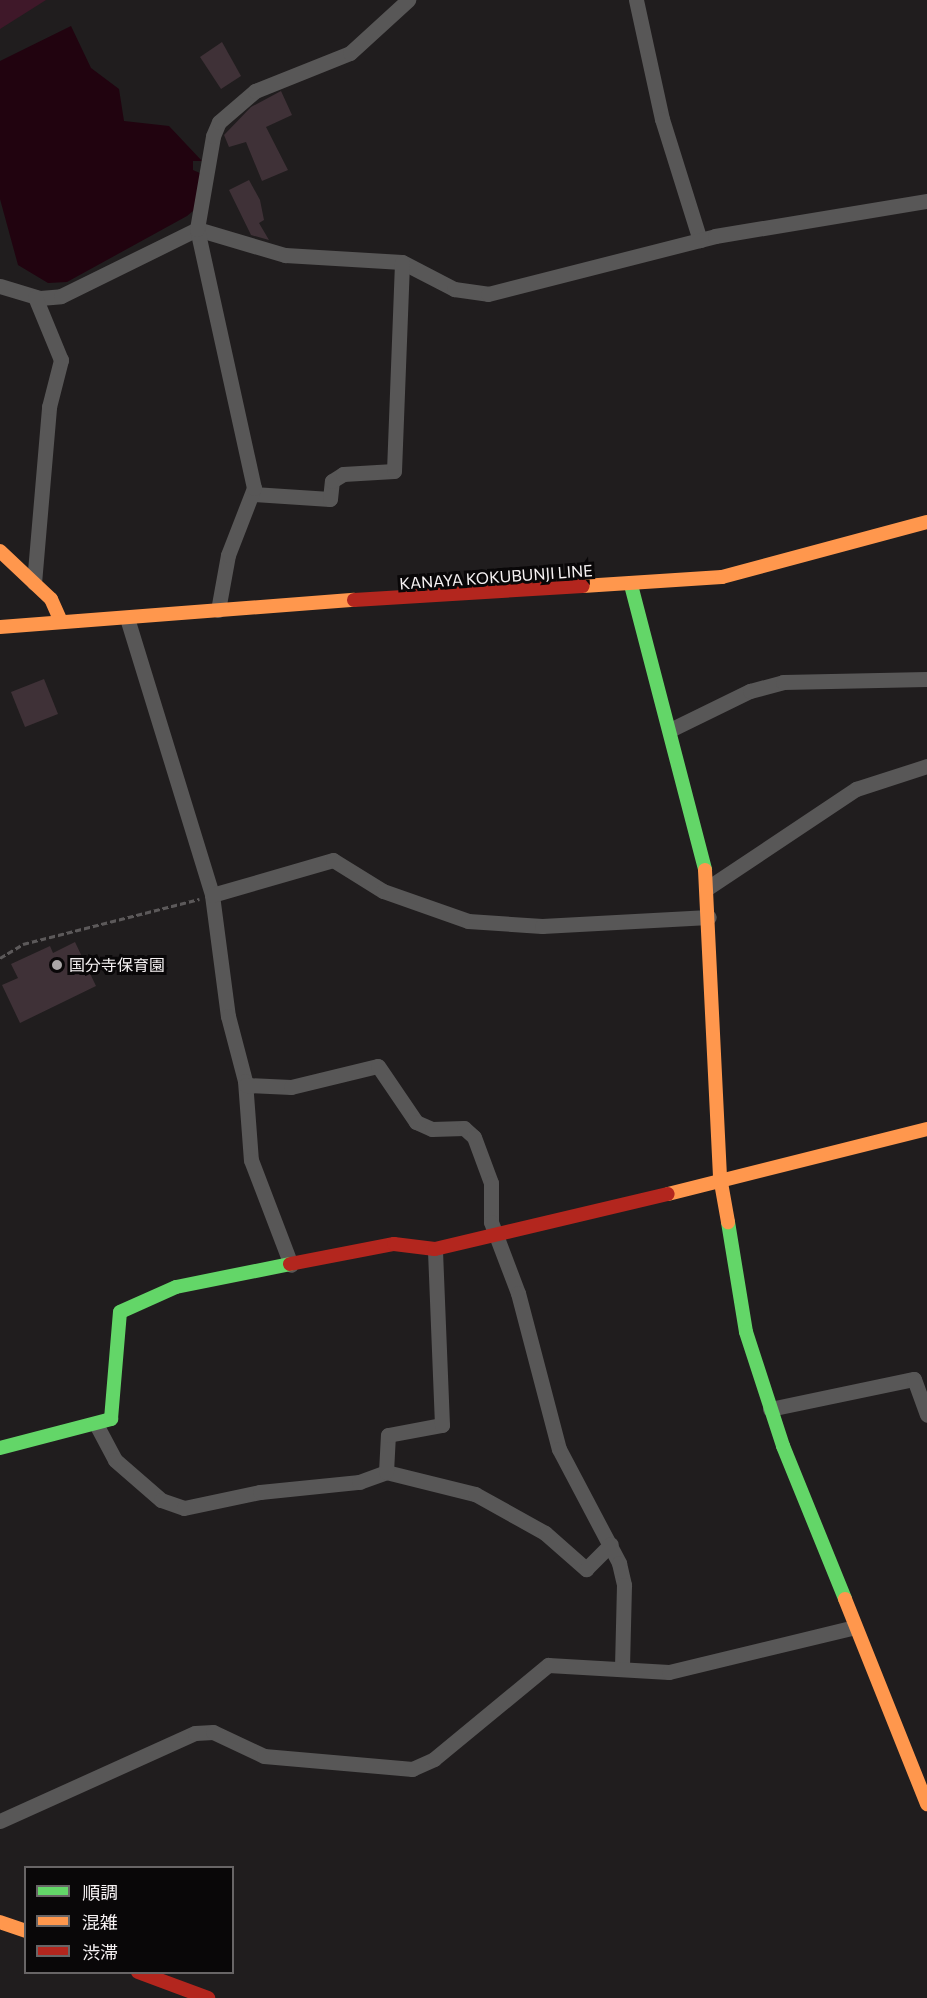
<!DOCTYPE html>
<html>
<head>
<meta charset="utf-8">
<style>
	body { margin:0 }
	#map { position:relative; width:927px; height:1998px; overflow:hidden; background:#201d1e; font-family:Commissioner,"Noto Sans JP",sans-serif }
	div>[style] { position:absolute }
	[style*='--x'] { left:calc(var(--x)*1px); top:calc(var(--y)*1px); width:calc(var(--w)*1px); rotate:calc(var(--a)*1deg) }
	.green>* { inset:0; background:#3f1829 }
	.water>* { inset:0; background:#21030f }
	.building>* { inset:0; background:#3f3137 }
	.path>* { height:3px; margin-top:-1.5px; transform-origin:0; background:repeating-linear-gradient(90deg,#5c595a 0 6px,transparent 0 9px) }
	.street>* { height:15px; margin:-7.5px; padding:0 7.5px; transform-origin:7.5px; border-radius:7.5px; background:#585757 }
	.fast>* { height:14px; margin:-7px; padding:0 7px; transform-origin:7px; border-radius:7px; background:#63d668 }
	.slow>* { height:14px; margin:-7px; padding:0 7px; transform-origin:7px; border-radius:7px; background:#ff974d }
	.jam>* { height:14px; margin:-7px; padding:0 7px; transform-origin:7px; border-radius:7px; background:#b3261e }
	.dots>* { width:16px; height:16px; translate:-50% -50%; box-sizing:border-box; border:3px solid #090708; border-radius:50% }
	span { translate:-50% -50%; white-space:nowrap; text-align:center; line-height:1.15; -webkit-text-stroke:6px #090708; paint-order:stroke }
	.street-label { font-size:16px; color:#f6f2f3 }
	.poi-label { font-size:16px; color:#f6f2f3 }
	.left { translate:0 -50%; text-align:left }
	.legend { position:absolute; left:24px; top:1866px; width:210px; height:108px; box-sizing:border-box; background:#090708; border:2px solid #686566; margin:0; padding:8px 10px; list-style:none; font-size:18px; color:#f6f2f3 }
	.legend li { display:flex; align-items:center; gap:12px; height:30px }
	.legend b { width:30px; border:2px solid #686566 }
</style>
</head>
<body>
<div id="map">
	<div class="green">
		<div style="clip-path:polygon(0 0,46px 0,0 29px)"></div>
	</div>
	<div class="water">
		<div style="clip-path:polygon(71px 26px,91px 68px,119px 89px,124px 121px,169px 126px,202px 161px,193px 161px,193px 170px,202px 174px,194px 210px,187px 216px,67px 282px,48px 283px,18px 265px,0 199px,0 61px)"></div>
	</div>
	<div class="building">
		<div style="clip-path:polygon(222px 42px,241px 76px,221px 89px,200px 57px)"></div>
		<div style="clip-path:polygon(281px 91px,292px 115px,266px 127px,288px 170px,262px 181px,246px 142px,229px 147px,224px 135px,251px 107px)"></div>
		<div style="clip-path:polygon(249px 180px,260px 200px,264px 220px,259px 223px,269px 240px,251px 235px,229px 190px)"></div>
		<div style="clip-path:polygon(44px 679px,58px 714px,25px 727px,11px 692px)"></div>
		<div style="clip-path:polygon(75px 942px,96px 986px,20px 1023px,2px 985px,18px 978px,11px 964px,50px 946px,53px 953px)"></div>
	</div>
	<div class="path">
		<div style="--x:0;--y:958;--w:27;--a:-31"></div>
		<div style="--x:23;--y:944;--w:182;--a:-14.3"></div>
	</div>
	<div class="street">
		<div style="--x:636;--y:0;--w:122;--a:77.7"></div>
		<div style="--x:662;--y:119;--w:127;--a:72.6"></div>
		<div style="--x:0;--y:286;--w:42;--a:16.7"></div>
		<div style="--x:40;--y:298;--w:21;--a:-5"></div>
		<div style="--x:61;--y:296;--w:152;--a:-26.2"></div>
		<div style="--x:197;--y:229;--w:92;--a:16.5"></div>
		<div style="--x:285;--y:255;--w:117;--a:3.4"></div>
		<div style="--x:402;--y:262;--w:59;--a:27.4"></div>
		<div style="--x:454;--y:289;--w:34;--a:8"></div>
		<div style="--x:488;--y:294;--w:234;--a:-14.3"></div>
		<div style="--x:715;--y:236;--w:215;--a:-9.4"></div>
		<div style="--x:253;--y:494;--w:77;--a:3.7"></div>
		<div style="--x:330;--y:499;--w:18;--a:-84"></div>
		<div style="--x:332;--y:481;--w:13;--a:-32"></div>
		<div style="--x:343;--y:474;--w:51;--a:-3.4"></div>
		<div style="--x:394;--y:471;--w:209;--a:-87.8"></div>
		<div style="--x:34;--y:583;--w:177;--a:-85.1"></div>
		<div style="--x:49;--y:407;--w:49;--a:-75.7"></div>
		<div style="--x:61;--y:360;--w:68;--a:-112.4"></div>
		<div style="--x:218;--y:610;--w:56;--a:-79.7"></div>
		<div style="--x:228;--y:555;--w:72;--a:-68.8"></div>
		<div style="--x:254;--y:488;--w:265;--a:-102.4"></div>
		<div style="--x:197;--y:229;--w:94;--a:-80.2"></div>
		<div style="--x:213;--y:136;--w:15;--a:-67"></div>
		<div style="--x:219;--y:122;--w:48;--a:-40.7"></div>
		<div style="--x:255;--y:91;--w:102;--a:-21.8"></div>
		<div style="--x:350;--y:53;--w:79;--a:-42.4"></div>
		<div style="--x:127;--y:618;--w:290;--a:72.9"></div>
		<div style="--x:212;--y:895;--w:122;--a:82.5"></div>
		<div style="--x:228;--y:1016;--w:67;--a:75.3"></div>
		<div style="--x:245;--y:1081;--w:79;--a:85.7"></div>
		<div style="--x:251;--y:1160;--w:112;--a:69.1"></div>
		<div style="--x:672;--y:729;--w:87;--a:-26"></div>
		<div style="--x:750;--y:691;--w:34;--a:-15"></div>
		<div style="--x:783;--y:682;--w:144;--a:-1.2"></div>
		<div style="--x:709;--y:887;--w:177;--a:-33.7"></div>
		<div style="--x:856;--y:789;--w:75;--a:-17.9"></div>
		<div style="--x:212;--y:895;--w:126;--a:-16.1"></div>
		<div style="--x:333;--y:860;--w:59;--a:31.8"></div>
		<div style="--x:383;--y:891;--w:90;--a:19.4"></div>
		<div style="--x:468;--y:921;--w:74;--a:3.9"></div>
		<div style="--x:542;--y:926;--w:167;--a:-3.1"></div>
		<div style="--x:246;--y:1085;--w:45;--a:2.5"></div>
		<div style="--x:291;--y:1087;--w:89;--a:-13.6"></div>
		<div style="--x:378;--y:1066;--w:68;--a:55.8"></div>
		<div style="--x:416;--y:1122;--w:17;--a:24"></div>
		<div style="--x:432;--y:1129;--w:32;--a:-2"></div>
		<div style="--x:464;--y:1128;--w:13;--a:42"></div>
		<div style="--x:474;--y:1137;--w:49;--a:69.7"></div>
		<div style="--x:491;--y:1183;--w:39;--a:90"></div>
		<div style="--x:491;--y:1222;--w:76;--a:69.2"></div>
		<div style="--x:518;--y:1293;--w:161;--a:75.3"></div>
		<div style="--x:559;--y:1449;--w:129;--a:62.2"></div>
		<div style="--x:619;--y:1563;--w:23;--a:77"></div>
		<div style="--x:624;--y:1585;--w:84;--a:91.4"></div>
		<div style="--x:770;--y:1409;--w:147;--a:-11.8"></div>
		<div style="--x:914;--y:1379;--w:38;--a:70"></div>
		<div style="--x:97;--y:1426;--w:38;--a:62"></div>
		<div style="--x:115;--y:1460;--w:61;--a:41"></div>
		<div style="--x:161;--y:1500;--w:24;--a:19"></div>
		<div style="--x:184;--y:1508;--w:78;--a:-11.9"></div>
		<div style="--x:260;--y:1492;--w:100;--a:-5.8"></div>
		<div style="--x:359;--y:1482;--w:29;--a:-20"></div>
		<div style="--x:386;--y:1472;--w:92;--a:13.9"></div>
		<div style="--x:475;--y:1494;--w:80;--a:29.1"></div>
		<div style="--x:545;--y:1533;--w:55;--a:41.3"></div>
		<div style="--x:586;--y:1569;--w:35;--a:-45"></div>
		<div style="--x:386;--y:1472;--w:37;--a:-87"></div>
		<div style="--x:388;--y:1435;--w:55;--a:-10.5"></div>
		<div style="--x:442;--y:1425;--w:176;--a:-92.3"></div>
		<div style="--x:0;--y:1821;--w:214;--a:-24.3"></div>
		<div style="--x:195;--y:1733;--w:18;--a:-3"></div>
		<div style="--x:213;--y:1732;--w:56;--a:25.2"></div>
		<div style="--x:264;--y:1756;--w:149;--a:5"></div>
		<div style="--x:412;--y:1769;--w:24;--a:-24"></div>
		<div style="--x:434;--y:1759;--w:148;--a:-39.5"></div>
		<div style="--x:548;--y:1665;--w:121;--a:3.3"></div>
		<div style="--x:669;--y:1672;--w:191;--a:-13.6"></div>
	</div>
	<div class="fast">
		<div style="--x:631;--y:585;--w:294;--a:75.4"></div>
		<div style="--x:728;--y:1222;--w:111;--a:80.7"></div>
		<div style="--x:746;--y:1332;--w:120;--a:72"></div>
		<div style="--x:783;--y:1446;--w:165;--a:67.9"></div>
		<div style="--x:0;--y:1448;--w:115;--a:-14.6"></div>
		<div style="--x:111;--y:1419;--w:107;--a:-85.2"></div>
		<div style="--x:120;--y:1312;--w:61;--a:-24.1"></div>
		<div style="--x:176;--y:1287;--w:116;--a:-11.4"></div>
	</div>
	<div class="slow">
		<div style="--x:0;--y:551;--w:70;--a:43.3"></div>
		<div style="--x:51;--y:599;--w:22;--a:66"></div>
		<div style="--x:583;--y:586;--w:139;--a:-3.7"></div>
		<div style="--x:722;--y:577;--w:212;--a:-15"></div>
		<div style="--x:0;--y:627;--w:355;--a:-4.4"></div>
		<div style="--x:705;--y:870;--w:307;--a:87.2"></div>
		<div style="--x:720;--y:1177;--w:46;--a:79.9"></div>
		<div style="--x:668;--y:1194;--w:267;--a:-14.1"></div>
		<div style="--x:845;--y:1599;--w:221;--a:68.2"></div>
		<div style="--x:0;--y:1922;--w:28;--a:19"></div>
	</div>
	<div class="jam">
		<div style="--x:354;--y:600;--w:229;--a:-3.5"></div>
		<div style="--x:290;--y:1264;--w:106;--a:-10.9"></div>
		<div style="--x:394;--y:1244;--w:41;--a:7"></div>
		<div style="--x:435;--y:1249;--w:239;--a:-13.3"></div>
		<div style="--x:138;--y:1972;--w:75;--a:20.4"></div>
	</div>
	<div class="dots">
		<div style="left:57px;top:965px;background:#aba7a8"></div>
	</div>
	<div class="street-label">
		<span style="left:496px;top:577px;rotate:-4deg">KANAYA KOKUBUNJI LINE</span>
	</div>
	<div class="poi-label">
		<span class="left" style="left:69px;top:965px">国分寺保育園</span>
	</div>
	<ul class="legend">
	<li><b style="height:8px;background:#63d668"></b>順調</li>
	<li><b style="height:8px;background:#ff974d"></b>混雑</li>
	<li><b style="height:8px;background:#b3261e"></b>渋滞</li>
	</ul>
</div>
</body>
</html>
